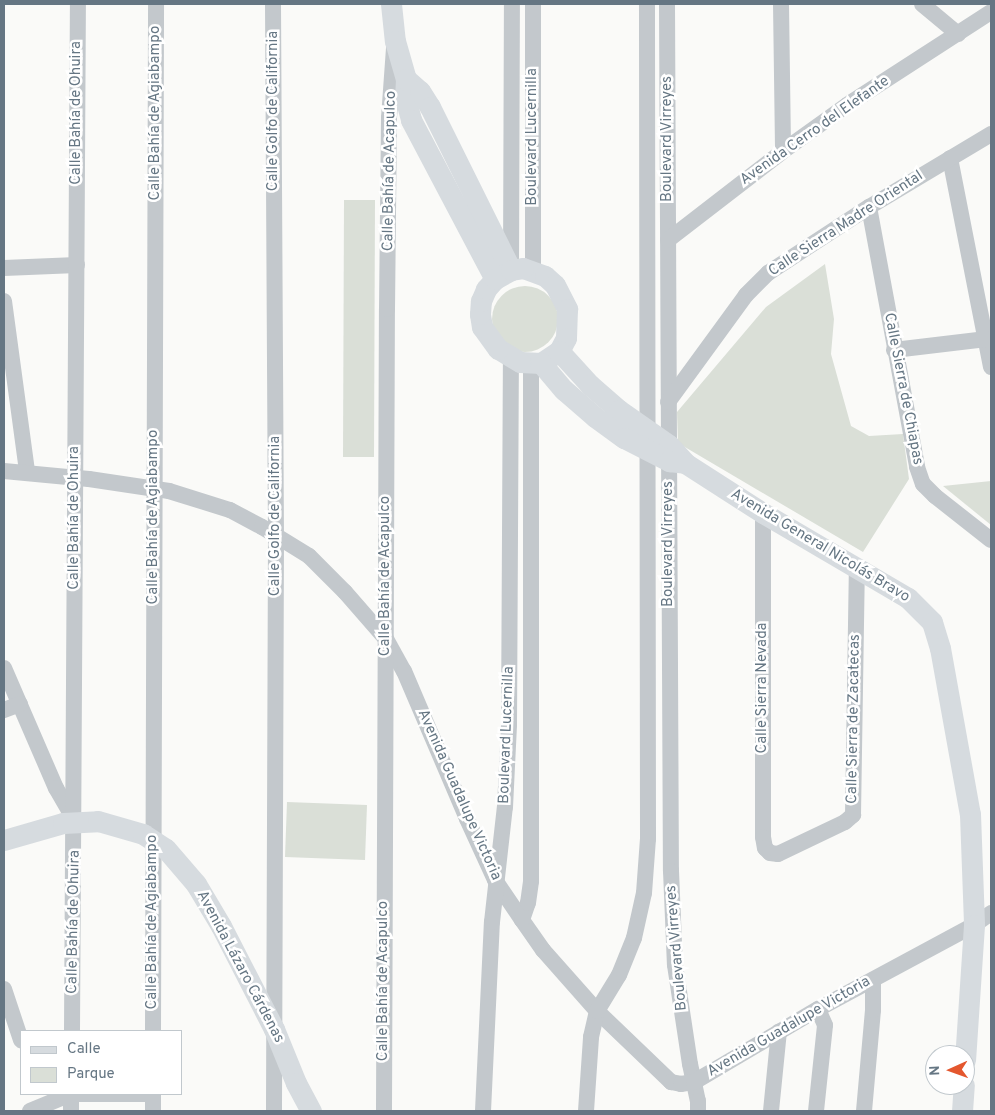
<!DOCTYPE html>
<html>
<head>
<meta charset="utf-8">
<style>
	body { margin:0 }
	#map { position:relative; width:995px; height:1115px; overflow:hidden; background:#fafaf8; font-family:Overpass,sans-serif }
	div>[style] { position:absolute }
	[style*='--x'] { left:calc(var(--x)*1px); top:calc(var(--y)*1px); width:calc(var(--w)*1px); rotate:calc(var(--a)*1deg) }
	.green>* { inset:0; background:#dadfd7 }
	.round { border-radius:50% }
	.minor>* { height:16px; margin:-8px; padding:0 8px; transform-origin:8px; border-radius:8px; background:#c3c8cc }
	.major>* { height:21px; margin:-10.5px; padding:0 10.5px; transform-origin:10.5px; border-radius:10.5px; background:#d6dbdf }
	span { translate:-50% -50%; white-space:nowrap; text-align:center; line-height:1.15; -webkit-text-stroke:5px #fff; paint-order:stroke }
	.street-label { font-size:15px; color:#657683 }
	.frame { position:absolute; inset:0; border:5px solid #657683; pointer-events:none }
	.legend { position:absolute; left:20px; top:1030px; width:162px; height:65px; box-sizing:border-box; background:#fff; border:1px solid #c1c8cd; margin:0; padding:6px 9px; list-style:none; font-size:15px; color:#657683 }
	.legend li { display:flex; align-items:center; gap:10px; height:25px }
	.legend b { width:25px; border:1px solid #c1c8cd }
	.north { position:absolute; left:925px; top:1045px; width:50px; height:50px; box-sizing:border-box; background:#fff; border:1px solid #c1c8cd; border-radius:50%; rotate:268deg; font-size:14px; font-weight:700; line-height:20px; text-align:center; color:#657683 }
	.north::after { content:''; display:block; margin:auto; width:18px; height:22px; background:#e4572e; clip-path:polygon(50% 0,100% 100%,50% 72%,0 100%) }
</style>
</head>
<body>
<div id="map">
	<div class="green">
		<div style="clip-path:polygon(344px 200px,375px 200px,374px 457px,343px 457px)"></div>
		<div style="clip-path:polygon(825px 264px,834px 319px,831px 354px,851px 426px,869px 436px,903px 434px,909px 479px,863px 552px,678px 443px,677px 412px,766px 307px)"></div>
		<div class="round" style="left:492px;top:286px;width:66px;height:66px"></div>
		<div style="clip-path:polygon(991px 481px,991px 525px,943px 486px)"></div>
		<div style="clip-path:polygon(287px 802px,367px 805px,365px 860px,285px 857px)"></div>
	</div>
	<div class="minor">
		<div style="--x:273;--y:4;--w:532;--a:89.68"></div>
		<div style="--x:276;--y:536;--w:575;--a:90.2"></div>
		<div style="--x:667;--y:4;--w:867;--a:89.74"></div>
		<div style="--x:671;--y:871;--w:94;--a:87.6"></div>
		<div style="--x:675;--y:965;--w:100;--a:81.4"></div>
		<div style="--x:690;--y:1064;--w:38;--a:78"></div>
		<div style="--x:698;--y:1101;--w:10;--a:90"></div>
		<div style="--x:781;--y:4;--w:147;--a:89.2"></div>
		<div style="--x:922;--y:4;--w:47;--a:39.8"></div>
		<div style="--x:950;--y:158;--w:213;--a:78.9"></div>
		<div style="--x:869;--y:207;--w:264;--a:79.5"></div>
		<div style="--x:917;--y:467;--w:18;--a:71"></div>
		<div style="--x:923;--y:484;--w:17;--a:45"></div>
		<div style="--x:935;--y:496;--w:71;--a:38.2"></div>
		<div style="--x:668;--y:240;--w:145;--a:-37.7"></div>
		<div style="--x:783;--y:151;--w:79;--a:-35.7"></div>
		<div style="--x:847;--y:105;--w:171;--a:-32.9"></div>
		<div style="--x:4;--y:268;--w:73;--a:-2.4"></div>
		<div style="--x:511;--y:269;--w:265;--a:-89.8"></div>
		<div style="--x:533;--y:270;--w:266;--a:-90"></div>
		<div style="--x:4;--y:301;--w:173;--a:82.3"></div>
		<div style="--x:894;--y:350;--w:93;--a:-6.8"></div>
		<div style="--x:668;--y:402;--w:132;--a:-53.9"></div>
		<div style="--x:746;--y:295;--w:31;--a:-45"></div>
		<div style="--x:768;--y:273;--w:121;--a:-33.2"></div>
		<div style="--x:869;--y:207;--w:142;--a:-30.9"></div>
		<div style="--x:4;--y:471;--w:85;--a:5.4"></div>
		<div style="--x:89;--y:479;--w:81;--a:8.5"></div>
		<div style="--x:169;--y:491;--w:64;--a:17.3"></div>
		<div style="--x:230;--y:510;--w:36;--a:28"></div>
		<div style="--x:262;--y:527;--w:55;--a:31.7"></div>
		<div style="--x:309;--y:556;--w:51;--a:45"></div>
		<div style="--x:345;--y:592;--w:62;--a:48.9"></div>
		<div style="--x:386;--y:639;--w:37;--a:61"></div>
		<div style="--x:404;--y:671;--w:161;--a:66.9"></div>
		<div style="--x:467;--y:819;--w:67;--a:65.3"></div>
		<div style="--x:495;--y:880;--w:48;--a:56"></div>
		<div style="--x:522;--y:920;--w:37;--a:55"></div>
		<div style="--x:543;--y:950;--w:81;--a:48.5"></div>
		<div style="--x:597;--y:1011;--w:103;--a:43.8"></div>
		<div style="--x:671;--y:1082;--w:10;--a:11"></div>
		<div style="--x:681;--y:1084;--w:13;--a:-9"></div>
		<div style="--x:694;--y:1082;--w:144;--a:-30.5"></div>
		<div style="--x:818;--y:1009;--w:177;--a:-28.3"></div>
		<div style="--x:974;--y:925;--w:21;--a:-35"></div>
		<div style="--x:763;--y:513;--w:324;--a:90"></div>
		<div style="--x:763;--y:837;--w:11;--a:80"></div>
		<div style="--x:765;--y:848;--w:7;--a:45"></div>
		<div style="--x:770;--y:853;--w:8;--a:7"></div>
		<div style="--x:778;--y:854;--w:74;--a:-25.5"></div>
		<div style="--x:845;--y:822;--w:11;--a:-41"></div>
		<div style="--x:853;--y:815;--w:247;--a:-89.1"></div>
		<div style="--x:4;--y:668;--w:131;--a:66.6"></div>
		<div style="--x:56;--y:788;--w:36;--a:60"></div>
		<div style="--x:4;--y:710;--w:17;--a:-21"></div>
		<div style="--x:522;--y:920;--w:18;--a:-71"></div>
		<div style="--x:528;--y:903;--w:22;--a:-82"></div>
		<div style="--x:531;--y:881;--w:517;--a:-90"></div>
		<div style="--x:4;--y:989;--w:54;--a:71.6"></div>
		<div style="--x:72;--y:1031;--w:1027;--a:-89.67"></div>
		<div style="--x:153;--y:1031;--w:1027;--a:-89.83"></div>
		<div style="--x:30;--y:1111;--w:44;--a:-22.5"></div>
		<div style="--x:71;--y:1094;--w:82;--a:0"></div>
		<div style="--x:71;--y:1111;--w:17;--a:-90"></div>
		<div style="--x:153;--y:1111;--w:17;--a:-90"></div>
		<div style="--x:384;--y:1111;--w:802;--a:-89.79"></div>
		<div style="--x:387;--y:309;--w:191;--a:-89.4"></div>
		<div style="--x:389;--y:118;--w:70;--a:-85.9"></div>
		<div style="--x:483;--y:1111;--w:189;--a:-87.3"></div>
		<div style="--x:492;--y:922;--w:116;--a:-83.6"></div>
		<div style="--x:505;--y:807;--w:82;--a:-87.2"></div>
		<div style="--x:509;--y:725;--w:366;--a:-89.7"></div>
		<div style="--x:586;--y:1111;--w:74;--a:-86.1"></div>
		<div style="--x:591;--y:1037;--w:27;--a:-77"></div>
		<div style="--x:597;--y:1011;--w:42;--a:-58.6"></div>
		<div style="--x:619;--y:975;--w:40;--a:-68"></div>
		<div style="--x:634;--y:938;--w:46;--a:-77.5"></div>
		<div style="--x:644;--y:893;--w:54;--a:-85.8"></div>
		<div style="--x:648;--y:839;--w:835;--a:-90.07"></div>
		<div style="--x:771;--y:1111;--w:80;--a:-84.3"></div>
		<div style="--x:816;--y:1111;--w:86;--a:-84"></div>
		<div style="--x:825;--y:1025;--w:17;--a:-114"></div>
		<div style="--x:864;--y:1111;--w:101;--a:-84.9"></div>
		<div style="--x:873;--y:1010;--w:30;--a:-90"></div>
	</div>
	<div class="major">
		<div style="--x:391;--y:4;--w:37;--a:84"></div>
		<div style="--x:395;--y:41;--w:40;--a:74"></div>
		<div style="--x:406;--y:79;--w:18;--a:93"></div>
		<div style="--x:405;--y:97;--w:24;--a:75"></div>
		<div style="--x:411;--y:120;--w:180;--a:62.2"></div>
		<div style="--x:406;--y:79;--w:18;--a:41"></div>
		<div style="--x:420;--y:91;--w:19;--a:58"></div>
		<div style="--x:430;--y:107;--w:182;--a:63.6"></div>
		<div style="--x:523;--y:268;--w:23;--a:20"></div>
		<div style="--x:545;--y:276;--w:13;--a:42"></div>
		<div style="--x:555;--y:285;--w:27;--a:63"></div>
		<div style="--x:567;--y:309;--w:29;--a:92"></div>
		<div style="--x:566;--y:338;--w:15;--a:118"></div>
		<div style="--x:559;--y:351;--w:22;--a:146"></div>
		<div style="--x:541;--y:363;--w:21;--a:-177"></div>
		<div style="--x:520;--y:362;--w:26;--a:-149"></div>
		<div style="--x:498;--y:349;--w:27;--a:-126"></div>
		<div style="--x:482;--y:327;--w:13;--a:-99"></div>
		<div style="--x:480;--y:314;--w:13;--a:-86"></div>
		<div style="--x:481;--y:301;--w:13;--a:-67"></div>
		<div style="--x:486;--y:289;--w:13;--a:-48"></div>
		<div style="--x:495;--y:279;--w:18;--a:-29"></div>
		<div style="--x:511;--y:270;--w:12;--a:-9"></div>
		<div style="--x:559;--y:351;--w:46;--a:47.6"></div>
		<div style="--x:590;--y:385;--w:38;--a:41"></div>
		<div style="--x:619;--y:410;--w:61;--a:35"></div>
		<div style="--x:669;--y:445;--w:24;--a:48"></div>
		<div style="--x:685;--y:463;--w:93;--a:32.7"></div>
		<div style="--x:763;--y:513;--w:168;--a:30.4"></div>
		<div style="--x:908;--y:598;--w:34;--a:45"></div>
		<div style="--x:932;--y:622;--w:27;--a:73"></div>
		<div style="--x:940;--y:648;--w:169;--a:79.8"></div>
		<div style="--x:970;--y:814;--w:111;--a:87.9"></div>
		<div style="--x:974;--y:925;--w:135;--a:93.8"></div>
		<div style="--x:541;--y:363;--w:35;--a:50"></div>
		<div style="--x:564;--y:390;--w:41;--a:41.1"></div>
		<div style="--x:595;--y:417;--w:36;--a:36"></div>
		<div style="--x:624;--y:438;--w:51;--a:27.1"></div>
		<div style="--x:669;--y:461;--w:16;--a:7"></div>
		<div style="--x:4;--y:840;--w:61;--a:-16.1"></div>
		<div style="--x:63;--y:823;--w:35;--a:-3"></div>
		<div style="--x:98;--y:821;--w:47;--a:16.1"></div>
		<div style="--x:143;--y:834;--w:27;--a:33"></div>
		<div style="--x:166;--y:849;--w:46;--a:49.4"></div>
		<div style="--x:196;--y:884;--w:49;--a:59.2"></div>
		<div style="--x:221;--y:926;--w:116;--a:62.8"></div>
		<div style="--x:274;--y:1029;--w:58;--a:67.8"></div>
		<div style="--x:296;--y:1083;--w:32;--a:62"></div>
		<div style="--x:962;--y:1111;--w:26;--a:-86"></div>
	</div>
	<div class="street-label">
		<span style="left:274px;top:111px;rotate:-90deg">Calle Golfo de California</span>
		<span style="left:77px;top:113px;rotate:-90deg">Calle Bahía de Ohuira</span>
		<span style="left:156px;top:113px;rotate:-90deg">Calle Bahía de Agiabampo</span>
		<span style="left:815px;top:131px;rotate:-35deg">Avenida Cerro del Elefante</span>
		<span style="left:533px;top:137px;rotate:-90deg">Boulevard Lucernilla</span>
		<span style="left:668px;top:139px;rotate:-90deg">Boulevard Virreyes</span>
		<span style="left:390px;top:171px;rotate:-89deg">Calle Bahía de Acapulco</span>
		<span style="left:846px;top:224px;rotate:-33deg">Calle Sierra Madre Oriental</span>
		<span style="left:903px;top:389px;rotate:79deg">Calle Sierra de Chiapas</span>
		<span style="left:276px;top:516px;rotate:-90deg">Calle Golfo de California</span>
		<span style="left:154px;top:517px;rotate:-90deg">Calle Bahía de Agiabampo</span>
		<span style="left:75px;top:518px;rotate:-90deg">Calle Bahía de Ohuira</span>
		<span style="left:669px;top:544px;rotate:-90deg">Boulevard Virreyes</span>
		<span style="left:820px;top:546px;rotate:31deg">Avenida General Nicolás Bravo</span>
		<span style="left:386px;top:576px;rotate:-90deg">Calle Bahía de Acapulco</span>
		<span style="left:763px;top:688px;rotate:-90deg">Calle Sierra Nevada</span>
		<span style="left:854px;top:719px;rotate:-89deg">Calle Sierra de Zacatecas</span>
		<span style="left:507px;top:735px;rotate:-88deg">Boulevard Lucernilla</span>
		<span style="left:459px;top:795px;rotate:66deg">Avenida Guadalupe Victoria</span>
		<span style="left:74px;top:922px;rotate:-89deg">Calle Bahía de Ohuira</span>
		<span style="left:153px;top:922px;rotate:-90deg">Calle Bahía de Agiabampo</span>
		<span style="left:677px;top:948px;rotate:-95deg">Boulevard Virreyes</span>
		<span style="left:240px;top:967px;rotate:62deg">Avenida Lázaro Cárdenas</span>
		<span style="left:384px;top:981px;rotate:-90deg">Calle Bahía de Acapulco</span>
		<span style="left:789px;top:1027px;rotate:-30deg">Avenida Guadalupe Victoria</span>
	</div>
	<div class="frame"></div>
	<ul class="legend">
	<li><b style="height:6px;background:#d6dbdf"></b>Calle</li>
	<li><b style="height:14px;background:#dadfd7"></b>Parque</li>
	</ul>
	<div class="north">N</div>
</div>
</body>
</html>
